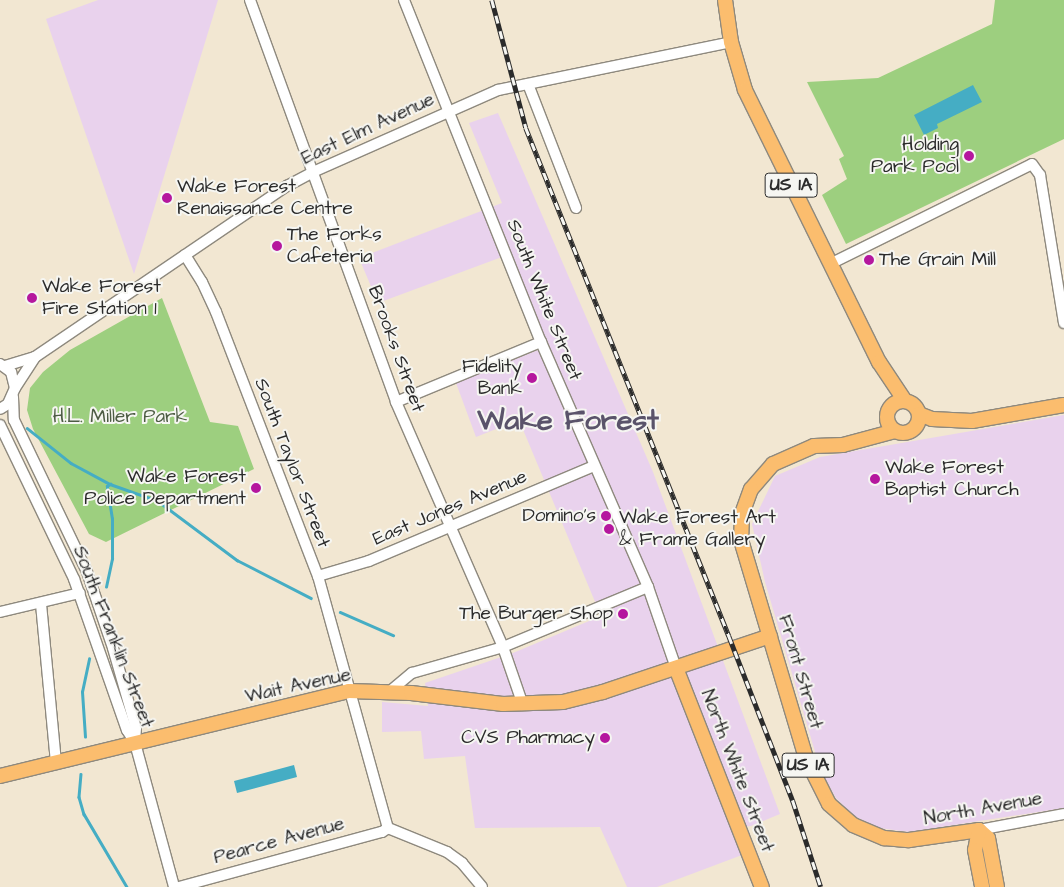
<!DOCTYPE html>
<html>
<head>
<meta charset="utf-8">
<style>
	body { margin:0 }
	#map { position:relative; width:1064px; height:887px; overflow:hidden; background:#f2e7d2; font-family:"Architects Daughter",sans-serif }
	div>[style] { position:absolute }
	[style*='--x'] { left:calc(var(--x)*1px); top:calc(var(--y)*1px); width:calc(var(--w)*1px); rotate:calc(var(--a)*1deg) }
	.built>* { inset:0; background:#e9d2ed }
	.green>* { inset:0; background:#9dcf7f }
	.water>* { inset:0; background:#45adc4 }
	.stream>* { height:2.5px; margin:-1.25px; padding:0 1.25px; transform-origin:1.25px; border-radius:1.25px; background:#45adc4 }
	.roads { filter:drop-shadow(1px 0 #8e897e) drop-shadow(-1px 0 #8e897e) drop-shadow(0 1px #8e897e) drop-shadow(0 -1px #8e897e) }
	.minor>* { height:10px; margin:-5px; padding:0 5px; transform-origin:5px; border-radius:5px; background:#fff }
	.major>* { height:14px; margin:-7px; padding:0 7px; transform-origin:7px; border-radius:7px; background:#fbbd6e }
	.major>.ring { margin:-7px; padding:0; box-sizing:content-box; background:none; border:14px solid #fbbd6e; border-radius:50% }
	.rail>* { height:4.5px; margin-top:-2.25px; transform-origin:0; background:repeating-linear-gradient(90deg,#f6f6f2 0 8px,#2b2b2b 0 16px); box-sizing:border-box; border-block:1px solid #2b2b2b }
	.dots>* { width:14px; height:14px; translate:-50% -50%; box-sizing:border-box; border:2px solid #f6f6f2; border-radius:50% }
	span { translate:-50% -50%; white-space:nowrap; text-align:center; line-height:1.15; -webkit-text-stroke:4px #f6f6f2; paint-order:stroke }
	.shield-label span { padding:1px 4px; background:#f6f6f2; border:1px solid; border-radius:4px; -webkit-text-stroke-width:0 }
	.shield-label { font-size:18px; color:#2b2b2b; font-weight:700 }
	.street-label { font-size:19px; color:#2b2b2b }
	.poi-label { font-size:19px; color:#2b2b2b }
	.right { translate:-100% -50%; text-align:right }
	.left { translate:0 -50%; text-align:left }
	.park-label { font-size:19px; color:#4d5c44 }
	.town-label { font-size:29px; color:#5a536a; font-weight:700 }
</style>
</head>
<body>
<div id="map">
	<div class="built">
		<div style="clip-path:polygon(98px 0,218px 0,134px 274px,46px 19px)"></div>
		<div style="clip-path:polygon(498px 113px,653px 472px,780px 814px,751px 826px,732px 828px,742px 855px,657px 887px,627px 887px,600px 827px,475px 828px,465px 756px,424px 759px,421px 731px,382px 732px,382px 702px,428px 706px,425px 683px,513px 653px,601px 616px,519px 420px,476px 437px,456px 383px,548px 346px,510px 254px,378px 303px,359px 258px,502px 203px,469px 123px)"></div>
		<div style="clip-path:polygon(1064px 415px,1064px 808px,909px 832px,879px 828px,854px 816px,836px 798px,821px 772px,765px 582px,752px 524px,775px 476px,820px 457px)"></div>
	</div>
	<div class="green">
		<div style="clip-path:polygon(995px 0,1064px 0,1064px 139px,846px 244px,822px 195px,847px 179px,839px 159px,844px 156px,807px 82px,878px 78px,992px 24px)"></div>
		<div style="clip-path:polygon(162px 298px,210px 422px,238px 426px,254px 469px,106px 542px,89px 534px,33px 429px,27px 410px,30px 388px,43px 372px,70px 350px)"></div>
	</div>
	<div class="water">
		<div style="clip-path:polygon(973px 85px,982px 102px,937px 124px,938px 128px,924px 135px,914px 115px)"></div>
		<div style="clip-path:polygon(294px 765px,297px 777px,237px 793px,234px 781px)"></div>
	</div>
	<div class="stream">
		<div style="--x:27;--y:428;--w:56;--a:38.5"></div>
		<div style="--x:71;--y:463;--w:44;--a:28.3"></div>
		<div style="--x:110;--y:484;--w:51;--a:19.5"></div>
		<div style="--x:158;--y:501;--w:99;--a:36.8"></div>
		<div style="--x:237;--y:560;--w:83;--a:27.2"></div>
		<div style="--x:106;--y:587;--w:29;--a:-78"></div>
		<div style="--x:112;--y:559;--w:40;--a:-90"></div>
		<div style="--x:112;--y:519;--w:33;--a:-99"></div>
		<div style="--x:107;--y:486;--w:4;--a:-34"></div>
		<div style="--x:340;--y:612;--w:58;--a:23.5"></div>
		<div style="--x:85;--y:737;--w:45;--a:-93.8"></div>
		<div style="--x:82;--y:692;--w:34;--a:-78"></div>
		<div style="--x:81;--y:774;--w:23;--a:95"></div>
		<div style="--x:79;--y:797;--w:18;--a:74"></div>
		<div style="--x:84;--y:814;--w:85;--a:59.5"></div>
	</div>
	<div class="roads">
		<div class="minor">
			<div style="--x:250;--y:0;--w:428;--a:70"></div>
			<div style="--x:396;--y:402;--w:267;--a:66.4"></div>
			<div style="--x:503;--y:647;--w:61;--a:71"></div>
			<div style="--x:404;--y:0;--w:368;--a:68.2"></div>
			<div style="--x:541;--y:342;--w:267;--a:66.4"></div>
			<div style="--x:648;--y:587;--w:86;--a:70.9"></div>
			<div style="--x:528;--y:84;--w:133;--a:68.8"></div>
			<div style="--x:185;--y:255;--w:32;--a:58"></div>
			<div style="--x:202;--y:282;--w:33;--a:65"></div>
			<div style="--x:216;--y:312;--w:283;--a:68.9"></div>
			<div style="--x:318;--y:576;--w:262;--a:74.5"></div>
			<div style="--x:830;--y:264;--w:225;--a:-26.3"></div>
			<div style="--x:1032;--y:164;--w:14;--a:54"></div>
			<div style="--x:1040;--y:175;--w:150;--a:80.8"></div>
			<div style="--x:0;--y:364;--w:14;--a:36"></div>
			<div style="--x:11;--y:372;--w:16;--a:76"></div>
			<div style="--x:15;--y:388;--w:17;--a:114"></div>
			<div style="--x:8;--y:404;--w:9;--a:148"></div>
			<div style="--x:5;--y:366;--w:31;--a:-17"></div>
			<div style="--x:15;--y:388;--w:37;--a:-57"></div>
			<div style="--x:35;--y:357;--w:305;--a:-34.2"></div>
			<div style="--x:287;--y:186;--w:30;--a:-28"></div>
			<div style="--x:313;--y:172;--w:202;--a:-23.9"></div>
			<div style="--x:498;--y:90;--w:238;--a:-11.6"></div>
			<div style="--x:13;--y:397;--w:23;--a:88"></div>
			<div style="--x:14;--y:420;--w:169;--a:64.3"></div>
			<div style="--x:87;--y:572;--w:80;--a:71.1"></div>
			<div style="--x:113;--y:648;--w:83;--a:74"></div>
			<div style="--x:136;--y:728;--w:15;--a:94"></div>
			<div style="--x:135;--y:743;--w:149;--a:74.8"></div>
			<div style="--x:396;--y:402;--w:157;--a:-22.5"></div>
			<div style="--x:0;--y:425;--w:171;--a:64.3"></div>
			<div style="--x:74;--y:579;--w:160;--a:70.7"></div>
			<div style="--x:127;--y:730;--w:15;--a:58"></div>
			<div style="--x:318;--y:576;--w:53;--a:-16.4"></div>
			<div style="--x:369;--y:561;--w:244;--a:-22.9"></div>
			<div style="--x:41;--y:604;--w:159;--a:84.6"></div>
			<div style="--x:0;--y:612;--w:82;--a:-13.4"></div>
			<div style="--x:389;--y:692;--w:30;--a:-40"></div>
			<div style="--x:412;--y:673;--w:95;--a:-15.9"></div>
			<div style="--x:503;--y:647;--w:157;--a:-22.5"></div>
			<div style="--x:388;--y:828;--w:64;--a:22.1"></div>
			<div style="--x:447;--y:852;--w:19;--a:36"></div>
			<div style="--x:462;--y:863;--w:31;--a:50"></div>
			<div style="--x:979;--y:830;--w:86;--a:-10.7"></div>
			<div style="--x:179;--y:887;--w:210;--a:-15.2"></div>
			<div style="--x:382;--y:832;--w:7;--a:-34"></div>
		</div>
		<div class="major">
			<div style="--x:725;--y:0;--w:42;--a:81.9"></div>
			<div style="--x:731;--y:42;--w:50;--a:73.7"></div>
			<div style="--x:745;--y:90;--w:303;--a:63.8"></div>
			<div style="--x:879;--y:362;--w:47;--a:56.3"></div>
			<div class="ring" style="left:887px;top:401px;width:18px;height:18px"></div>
			<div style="--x:919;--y:414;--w:14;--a:21"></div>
			<div style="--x:932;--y:419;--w:40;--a:2.9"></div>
			<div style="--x:972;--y:421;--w:93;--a:-9.9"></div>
			<div style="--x:895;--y:431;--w:54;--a:164.9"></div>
			<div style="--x:843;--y:445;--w:29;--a:178"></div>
			<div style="--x:814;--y:446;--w:45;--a:156.3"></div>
			<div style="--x:773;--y:464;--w:33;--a:131"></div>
			<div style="--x:751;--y:489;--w:27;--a:110"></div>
			<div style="--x:742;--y:514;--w:26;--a:92"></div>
			<div style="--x:741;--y:540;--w:227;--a:73.4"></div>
			<div style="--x:806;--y:758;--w:51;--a:63.4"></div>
			<div style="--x:829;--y:804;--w:32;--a:41"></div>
			<div style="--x:853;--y:825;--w:34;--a:23"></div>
			<div style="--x:884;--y:838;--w:25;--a:5"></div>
			<div style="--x:909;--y:840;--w:71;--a:-8.1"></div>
			<div style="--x:676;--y:668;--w:235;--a:68.6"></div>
			<div style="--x:0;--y:776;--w:359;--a:-13.7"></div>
			<div style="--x:349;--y:691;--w:62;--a:1.8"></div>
			<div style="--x:411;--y:693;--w:93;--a:6.8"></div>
			<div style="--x:503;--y:704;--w:60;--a:-1.9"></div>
			<div style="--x:563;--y:702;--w:41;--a:-14"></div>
			<div style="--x:603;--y:692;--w:176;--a:-18.5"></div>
			<div style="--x:979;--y:830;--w:12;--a:42"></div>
			<div style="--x:988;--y:838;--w:50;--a:79.6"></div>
			<div style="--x:979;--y:830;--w:20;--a:101"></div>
			<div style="--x:975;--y:850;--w:38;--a:79"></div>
		</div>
	</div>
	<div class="rail">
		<div style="--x:492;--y:0;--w:132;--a:75.1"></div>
		<div style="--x:526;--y:128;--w:547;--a:68.22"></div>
		<div style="--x:729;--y:636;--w:177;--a:68.8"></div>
		<div style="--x:793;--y:801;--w:90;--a:72"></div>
	</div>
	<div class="dots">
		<div style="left:969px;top:156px;background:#b5179e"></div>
		<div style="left:167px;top:198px;background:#b5179e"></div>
		<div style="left:277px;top:246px;background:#b5179e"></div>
		<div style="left:869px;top:260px;background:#b5179e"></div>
		<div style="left:32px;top:298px;background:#b5179e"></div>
		<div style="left:532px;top:378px;background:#b5179e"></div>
		<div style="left:875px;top:479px;background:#b5179e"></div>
		<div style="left:256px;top:488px;background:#b5179e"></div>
		<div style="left:606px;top:516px;background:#b5179e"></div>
		<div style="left:609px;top:529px;background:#b5179e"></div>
		<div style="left:623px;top:614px;background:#b5179e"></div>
		<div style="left:605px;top:738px;background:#b5179e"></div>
	</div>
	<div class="shield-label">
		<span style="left:791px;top:185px">US 1A</span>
		<span style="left:808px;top:765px">US 1A</span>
	</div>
	<div class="street-label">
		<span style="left:368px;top:129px;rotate:-25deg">East Elm Avenue</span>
		<span style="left:544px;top:300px;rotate:68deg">South White Street</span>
		<span style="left:396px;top:349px;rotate:70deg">Brooks Street</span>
		<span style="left:292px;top:463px;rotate:69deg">South Taylor Street</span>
		<span style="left:450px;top:508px;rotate:-23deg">East Jones Avenue</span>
		<span style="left:113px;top:637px;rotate:69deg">South Franklin Street</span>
		<span style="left:800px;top:672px;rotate:74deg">Front Street</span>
		<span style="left:298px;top:686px;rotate:-12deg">Wait Avenue</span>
		<span style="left:737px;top:771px;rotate:69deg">North White Street</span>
		<span style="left:983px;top:809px;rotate:-10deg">North Avenue</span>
		<span style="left:279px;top:841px;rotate:-15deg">Pearce Avenue</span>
	</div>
	<div class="poi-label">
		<span class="right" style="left:959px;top:156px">Holding<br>Park Pool</span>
		<span class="left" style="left:177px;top:198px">Wake Forest<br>Renaissance Centre</span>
		<span class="left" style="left:287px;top:246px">The Forks<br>Cafeteria</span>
		<span class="left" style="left:879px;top:260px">The Grain Mill</span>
		<span class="left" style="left:42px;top:298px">Wake Forest<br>Fire Station 1</span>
		<span class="right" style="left:522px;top:378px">Fidelity<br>Bank</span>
		<span class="left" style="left:885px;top:479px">Wake Forest<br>Baptist Church</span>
		<span class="right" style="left:246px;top:488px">Wake Forest<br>Police Department</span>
		<span class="right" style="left:596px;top:516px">Domino's</span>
		<span class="left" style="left:619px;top:529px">Wake Forest Art<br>&amp; Frame Gallery</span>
		<span class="right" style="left:613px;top:614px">The Burger Shop</span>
		<span class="right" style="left:595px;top:738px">CVS Pharmacy</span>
	</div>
	<div class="park-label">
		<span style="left:120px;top:417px">H.L. Miller Park</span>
	</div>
	<div class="town-label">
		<span style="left:568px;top:421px">Wake Forest</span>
	</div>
</div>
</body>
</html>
